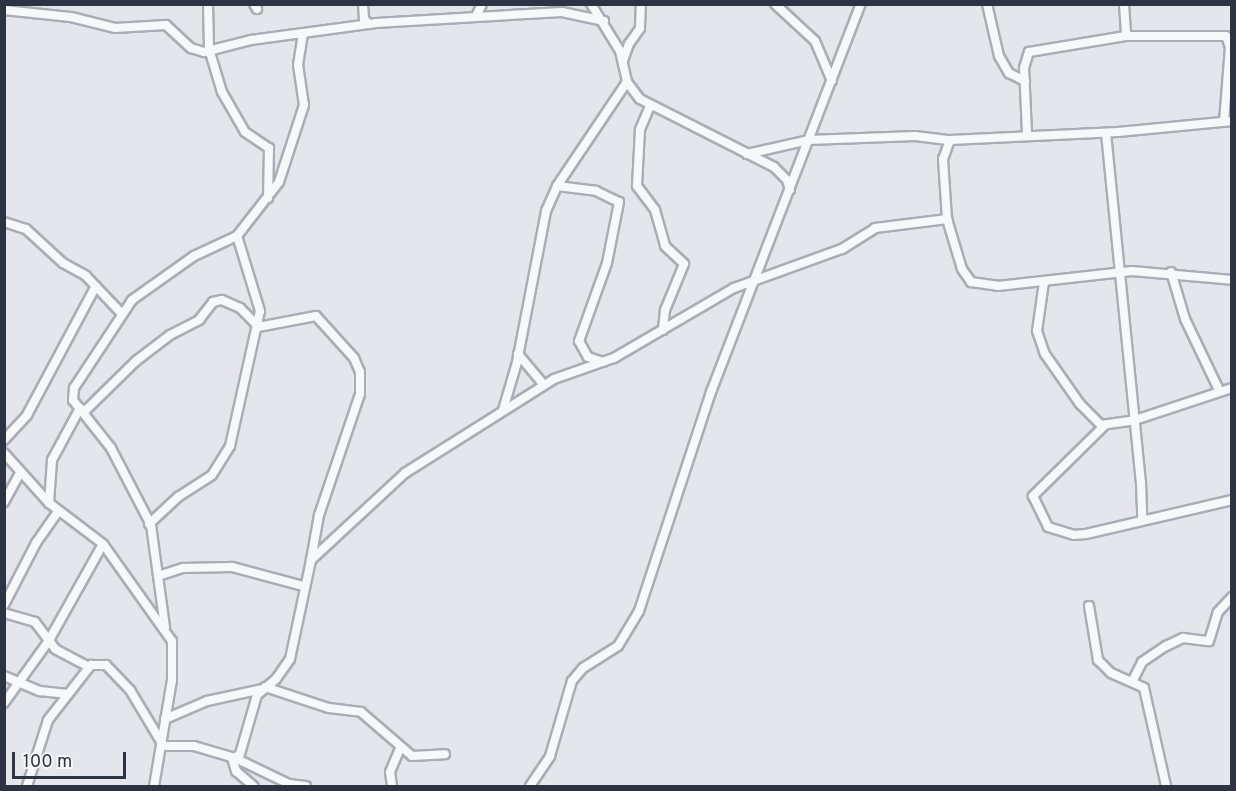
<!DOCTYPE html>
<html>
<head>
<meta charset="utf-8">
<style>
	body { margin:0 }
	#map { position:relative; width:1236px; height:791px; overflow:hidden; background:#e5e6eb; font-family:Overpass,sans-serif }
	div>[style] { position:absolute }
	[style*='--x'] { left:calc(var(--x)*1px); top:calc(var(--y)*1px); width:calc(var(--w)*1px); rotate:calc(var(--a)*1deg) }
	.roads { filter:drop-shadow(2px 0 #aaadb5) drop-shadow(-2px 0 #aaadb5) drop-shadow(0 2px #aaadb5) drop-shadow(0 -2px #aaadb5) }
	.minor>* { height:8px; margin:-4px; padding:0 4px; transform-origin:4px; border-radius:4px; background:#f7f8fa }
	span { translate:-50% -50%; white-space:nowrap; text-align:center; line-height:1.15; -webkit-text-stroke:5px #f4f6f8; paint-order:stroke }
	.frame { position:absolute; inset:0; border:6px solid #2d3342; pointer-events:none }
	.scale { position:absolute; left:12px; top:752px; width:114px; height:27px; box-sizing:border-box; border:3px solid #2d3342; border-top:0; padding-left:8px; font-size:18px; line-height:21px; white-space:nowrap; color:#2d3342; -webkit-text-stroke:4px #f4f6f8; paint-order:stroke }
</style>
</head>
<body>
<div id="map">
	<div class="roads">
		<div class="minor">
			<div style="--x:208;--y:4;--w:45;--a:88.7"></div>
			<div style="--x:209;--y:49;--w:45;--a:73.2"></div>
			<div style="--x:222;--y:92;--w:46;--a:60.1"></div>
			<div style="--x:245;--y:132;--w:29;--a:34"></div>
			<div style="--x:269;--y:148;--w:50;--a:91.1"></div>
			<div style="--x:254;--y:4;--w:6;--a:59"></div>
			<div style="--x:363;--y:4;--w:15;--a:86"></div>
			<div style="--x:364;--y:19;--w:7;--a:45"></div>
			<div style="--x:591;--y:4;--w:55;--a:58.3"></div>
			<div style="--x:620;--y:51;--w:32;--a:77"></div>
			<div style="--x:627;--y:82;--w:21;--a:53"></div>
			<div style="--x:640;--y:99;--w:150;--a:26.9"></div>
			<div style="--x:774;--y:167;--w:18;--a:45"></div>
			<div style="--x:787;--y:180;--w:10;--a:73"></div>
			<div style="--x:775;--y:4;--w:54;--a:42.8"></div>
			<div style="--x:815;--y:41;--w:43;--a:67"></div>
			<div style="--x:987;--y:4;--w:53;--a:77"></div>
			<div style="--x:999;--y:56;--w:20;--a:60"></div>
			<div style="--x:1009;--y:73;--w:18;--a:27"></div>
			<div style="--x:1124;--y:4;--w:32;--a:86"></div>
			<div style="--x:4;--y:10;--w:67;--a:6"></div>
			<div style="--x:71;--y:17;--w:45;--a:14"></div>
			<div style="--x:115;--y:28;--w:51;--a:-3.4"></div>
			<div style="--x:166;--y:25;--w:34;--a:43"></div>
			<div style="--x:191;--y:48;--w:14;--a:17"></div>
			<div style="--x:204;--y:52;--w:49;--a:-14.3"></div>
			<div style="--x:251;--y:40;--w:126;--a:-7.7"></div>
			<div style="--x:376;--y:23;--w:186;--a:-3.4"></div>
			<div style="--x:562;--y:12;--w:43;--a:12.1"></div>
			<div style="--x:476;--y:16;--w:13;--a:-63"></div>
			<div style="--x:623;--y:61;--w:18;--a:-71"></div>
			<div style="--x:629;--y:44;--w:19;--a:-55"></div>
			<div style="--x:640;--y:28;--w:24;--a:-88"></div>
			<div style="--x:650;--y:106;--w:26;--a:113"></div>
			<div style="--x:640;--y:130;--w:56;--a:93.1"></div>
			<div style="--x:637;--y:186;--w:30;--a:53"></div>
			<div style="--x:655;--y:210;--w:37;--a:74"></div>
			<div style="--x:665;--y:246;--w:26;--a:43"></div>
			<div style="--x:684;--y:264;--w:50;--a:112.4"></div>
			<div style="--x:665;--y:310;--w:20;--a:96"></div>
			<div style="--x:1027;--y:133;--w:65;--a:-92.6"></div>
			<div style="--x:1024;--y:68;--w:17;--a:-73"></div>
			<div style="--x:1029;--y:52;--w:98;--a:-9.4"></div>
			<div style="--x:1126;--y:36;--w:100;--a:0"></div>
			<div style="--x:1226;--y:36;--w:12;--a:70"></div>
			<div style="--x:1230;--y:47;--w:75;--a:94.6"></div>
			<div style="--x:1106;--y:133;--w:351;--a:84.3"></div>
			<div style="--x:1141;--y:482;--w:38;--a:88"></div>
			<div style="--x:950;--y:140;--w:20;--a:110"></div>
			<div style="--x:943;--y:159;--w:60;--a:86.2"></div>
			<div style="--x:947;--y:219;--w:52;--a:73.3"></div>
			<div style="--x:962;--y:269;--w:16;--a:55"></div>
			<div style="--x:971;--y:282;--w:27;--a:8"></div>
			<div style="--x:998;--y:286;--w:135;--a:-6.4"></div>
			<div style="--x:1132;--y:271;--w:100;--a:5.1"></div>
			<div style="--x:747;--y:154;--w:64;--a:-12.7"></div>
			<div style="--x:809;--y:140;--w:106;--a:-2.2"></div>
			<div style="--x:915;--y:136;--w:35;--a:7"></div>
			<div style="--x:950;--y:140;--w:168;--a:-2.7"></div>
			<div style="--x:1118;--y:132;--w:115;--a:-5.5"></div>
			<div style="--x:557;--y:186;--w:39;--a:7"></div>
			<div style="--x:596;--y:191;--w:25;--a:26"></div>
			<div style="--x:619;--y:202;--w:62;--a:101.1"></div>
			<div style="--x:607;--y:263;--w:83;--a:109.7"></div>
			<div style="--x:579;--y:341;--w:18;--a:61"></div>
			<div style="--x:588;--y:357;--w:16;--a:18"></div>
			<div style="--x:4;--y:222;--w:23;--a:18"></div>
			<div style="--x:26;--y:229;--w:50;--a:42.6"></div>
			<div style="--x:63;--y:263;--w:26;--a:29"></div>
			<div style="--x:86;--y:276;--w:52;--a:46.5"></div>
			<div style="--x:1171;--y:272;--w:49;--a:73.4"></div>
			<div style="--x:1185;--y:319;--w:79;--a:64.4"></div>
			<div style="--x:1044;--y:282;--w:49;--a:98.1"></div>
			<div style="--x:1037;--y:331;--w:24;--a:71"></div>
			<div style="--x:1045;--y:354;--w:61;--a:55"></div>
			<div style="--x:1080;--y:404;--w:30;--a:45"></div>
			<div style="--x:1101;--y:425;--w:34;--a:-8"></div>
			<div style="--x:1135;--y:420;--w:102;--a:-18.3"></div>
			<div style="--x:258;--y:327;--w:59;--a:-10.7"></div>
			<div style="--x:316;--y:316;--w:57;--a:47.9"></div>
			<div style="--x:354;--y:358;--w:15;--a:67"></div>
			<div style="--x:360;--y:372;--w:22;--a:90"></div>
			<div style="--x:360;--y:394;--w:128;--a:108.7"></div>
			<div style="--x:319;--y:515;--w:46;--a:100.1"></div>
			<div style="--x:518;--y:354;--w:40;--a:50"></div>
			<div style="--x:503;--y:410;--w:50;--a:-73.7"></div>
			<div style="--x:517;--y:362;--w:154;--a:-79.1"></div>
			<div style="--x:546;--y:211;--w:27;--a:-66"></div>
			<div style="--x:557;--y:186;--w:125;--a:-56.1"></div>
			<div style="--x:83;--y:413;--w:74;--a:-44.5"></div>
			<div style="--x:136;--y:361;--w:43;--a:-37.4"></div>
			<div style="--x:170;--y:335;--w:33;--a:-27"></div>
			<div style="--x:199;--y:320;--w:23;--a:-52"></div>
			<div style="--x:213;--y:302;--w:9;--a:-13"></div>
			<div style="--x:222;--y:300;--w:20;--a:24"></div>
			<div style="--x:240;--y:308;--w:25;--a:45"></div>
			<div style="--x:1104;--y:426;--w:100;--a:135.4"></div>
			<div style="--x:1033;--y:496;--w:34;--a:64"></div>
			<div style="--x:1048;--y:527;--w:27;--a:17"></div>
			<div style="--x:1074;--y:535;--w:12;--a:-5"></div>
			<div style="--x:1086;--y:534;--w:150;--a:-13.1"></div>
			<div style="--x:4;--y:440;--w:34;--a:-47"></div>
			<div style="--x:27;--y:415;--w:146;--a:-61.9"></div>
			<div style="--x:4;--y:453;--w:67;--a:48"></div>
			<div style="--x:49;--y:503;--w:68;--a:37.2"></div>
			<div style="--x:103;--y:544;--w:119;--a:54.6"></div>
			<div style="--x:172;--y:641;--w:39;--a:90"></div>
			<div style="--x:172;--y:680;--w:108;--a:99.6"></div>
			<div style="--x:4;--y:502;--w:33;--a:-61"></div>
			<div style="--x:49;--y:503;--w:43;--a:-86"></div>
			<div style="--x:52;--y:460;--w:59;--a:-61.7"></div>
			<div style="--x:149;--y:524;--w:40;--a:-43"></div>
			<div style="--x:178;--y:497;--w:40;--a:-32.9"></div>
			<div style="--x:212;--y:475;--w:34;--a:-58"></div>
			<div style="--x:230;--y:446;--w:138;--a:-77.5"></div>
			<div style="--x:260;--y:311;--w:78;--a:-107"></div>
			<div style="--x:158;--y:576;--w:26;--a:-18"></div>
			<div style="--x:183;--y:568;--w:49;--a:-1.2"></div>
			<div style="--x:232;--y:567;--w:73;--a:15"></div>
			<div style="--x:4;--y:605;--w:70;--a:-62.7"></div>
			<div style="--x:36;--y:543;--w:38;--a:-55"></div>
			<div style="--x:1089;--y:606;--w:55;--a:80.5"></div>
			<div style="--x:1098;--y:660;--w:18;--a:45"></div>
			<div style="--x:1111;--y:673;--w:36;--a:24"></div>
			<div style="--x:1144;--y:688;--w:100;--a:77.3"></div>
			<div style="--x:4;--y:613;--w:32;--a:16"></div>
			<div style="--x:35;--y:622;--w:34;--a:53"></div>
			<div style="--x:55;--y:649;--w:38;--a:28"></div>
			<div style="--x:165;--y:627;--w:103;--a:-97.8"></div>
			<div style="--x:151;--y:525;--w:87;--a:-117.5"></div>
			<div style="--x:111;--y:448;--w:61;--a:-128.4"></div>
			<div style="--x:73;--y:400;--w:12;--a:-85"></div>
			<div style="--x:74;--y:388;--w:105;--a:-56.6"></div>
			<div style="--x:132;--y:300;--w:76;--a:-35.4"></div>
			<div style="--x:194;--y:256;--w:47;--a:-24.9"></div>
			<div style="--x:237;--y:236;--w:68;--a:-52.1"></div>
			<div style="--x:279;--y:182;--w:81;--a:-72"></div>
			<div style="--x:304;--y:105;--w:40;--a:-98.5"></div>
			<div style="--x:298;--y:65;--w:30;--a:-81"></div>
			<div style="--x:4;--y:676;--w:39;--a:23"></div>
			<div style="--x:40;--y:691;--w:28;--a:6"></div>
			<div style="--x:1133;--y:680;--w:20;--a:-63"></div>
			<div style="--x:1142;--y:662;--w:29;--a:-34"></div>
			<div style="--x:1166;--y:646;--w:19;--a:-25"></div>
			<div style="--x:1183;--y:638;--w:26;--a:7"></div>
			<div style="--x:1209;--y:641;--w:30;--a:-73"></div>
			<div style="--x:1218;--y:612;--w:21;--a:-47"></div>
			<div style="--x:265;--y:687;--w:67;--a:18.2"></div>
			<div style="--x:329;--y:708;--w:32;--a:7"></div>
			<div style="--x:361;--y:712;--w:67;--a:40.8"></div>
			<div style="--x:412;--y:756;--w:33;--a:-3"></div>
			<div style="--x:4;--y:703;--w:75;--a:-54.2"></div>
			<div style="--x:48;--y:642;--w:112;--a:-60.7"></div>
			<div style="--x:165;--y:719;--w:46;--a:-23.2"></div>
			<div style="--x:207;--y:701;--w:56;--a:-12.3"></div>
			<div style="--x:167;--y:746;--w:27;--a:0"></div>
			<div style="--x:194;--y:746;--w:43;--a:16.3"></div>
			<div style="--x:235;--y:758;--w:6;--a:-39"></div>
			<div style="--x:240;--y:754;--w:61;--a:-73.9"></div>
			<div style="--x:257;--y:695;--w:25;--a:-40"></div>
			<div style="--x:276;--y:679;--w:24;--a:-55"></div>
			<div style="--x:290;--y:659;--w:101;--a:-78"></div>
			<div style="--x:311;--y:560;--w:128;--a:-42.8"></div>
			<div style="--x:405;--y:473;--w:176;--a:-32.2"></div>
			<div style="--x:554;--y:379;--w:64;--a:-19.3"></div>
			<div style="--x:614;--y:358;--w:139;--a:-30.3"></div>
			<div style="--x:734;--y:288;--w:115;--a:-19.9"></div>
			<div style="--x:842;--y:249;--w:39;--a:-32"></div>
			<div style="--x:875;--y:228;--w:73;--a:-7.1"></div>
			<div style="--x:232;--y:758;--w:14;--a:73"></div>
			<div style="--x:236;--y:771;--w:23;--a:41"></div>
			<div style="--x:235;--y:758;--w:60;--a:25.7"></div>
			<div style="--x:289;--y:784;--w:17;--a:7"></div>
			<div style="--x:27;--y:786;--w:69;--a:-72.3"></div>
			<div style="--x:48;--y:720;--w:70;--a:-52"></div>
			<div style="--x:91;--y:665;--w:15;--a:0"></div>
			<div style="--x:106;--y:665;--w:35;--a:46"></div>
			<div style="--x:130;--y:690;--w:64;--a:59"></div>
			<div style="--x:392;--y:786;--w:14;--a:-98"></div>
			<div style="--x:390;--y:772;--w:25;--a:-67"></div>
			<div style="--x:530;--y:786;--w:36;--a:-56"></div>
			<div style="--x:550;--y:756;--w:78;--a:-73.7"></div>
			<div style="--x:572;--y:681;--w:17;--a:-50"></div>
			<div style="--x:583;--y:668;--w:41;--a:-32.2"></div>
			<div style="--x:618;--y:646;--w:41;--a:-59"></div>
			<div style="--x:639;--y:611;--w:231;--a:-71.8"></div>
			<div style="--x:711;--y:392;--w:416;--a:-68.9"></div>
		</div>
	</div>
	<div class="frame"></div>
	<div class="scale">100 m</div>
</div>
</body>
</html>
